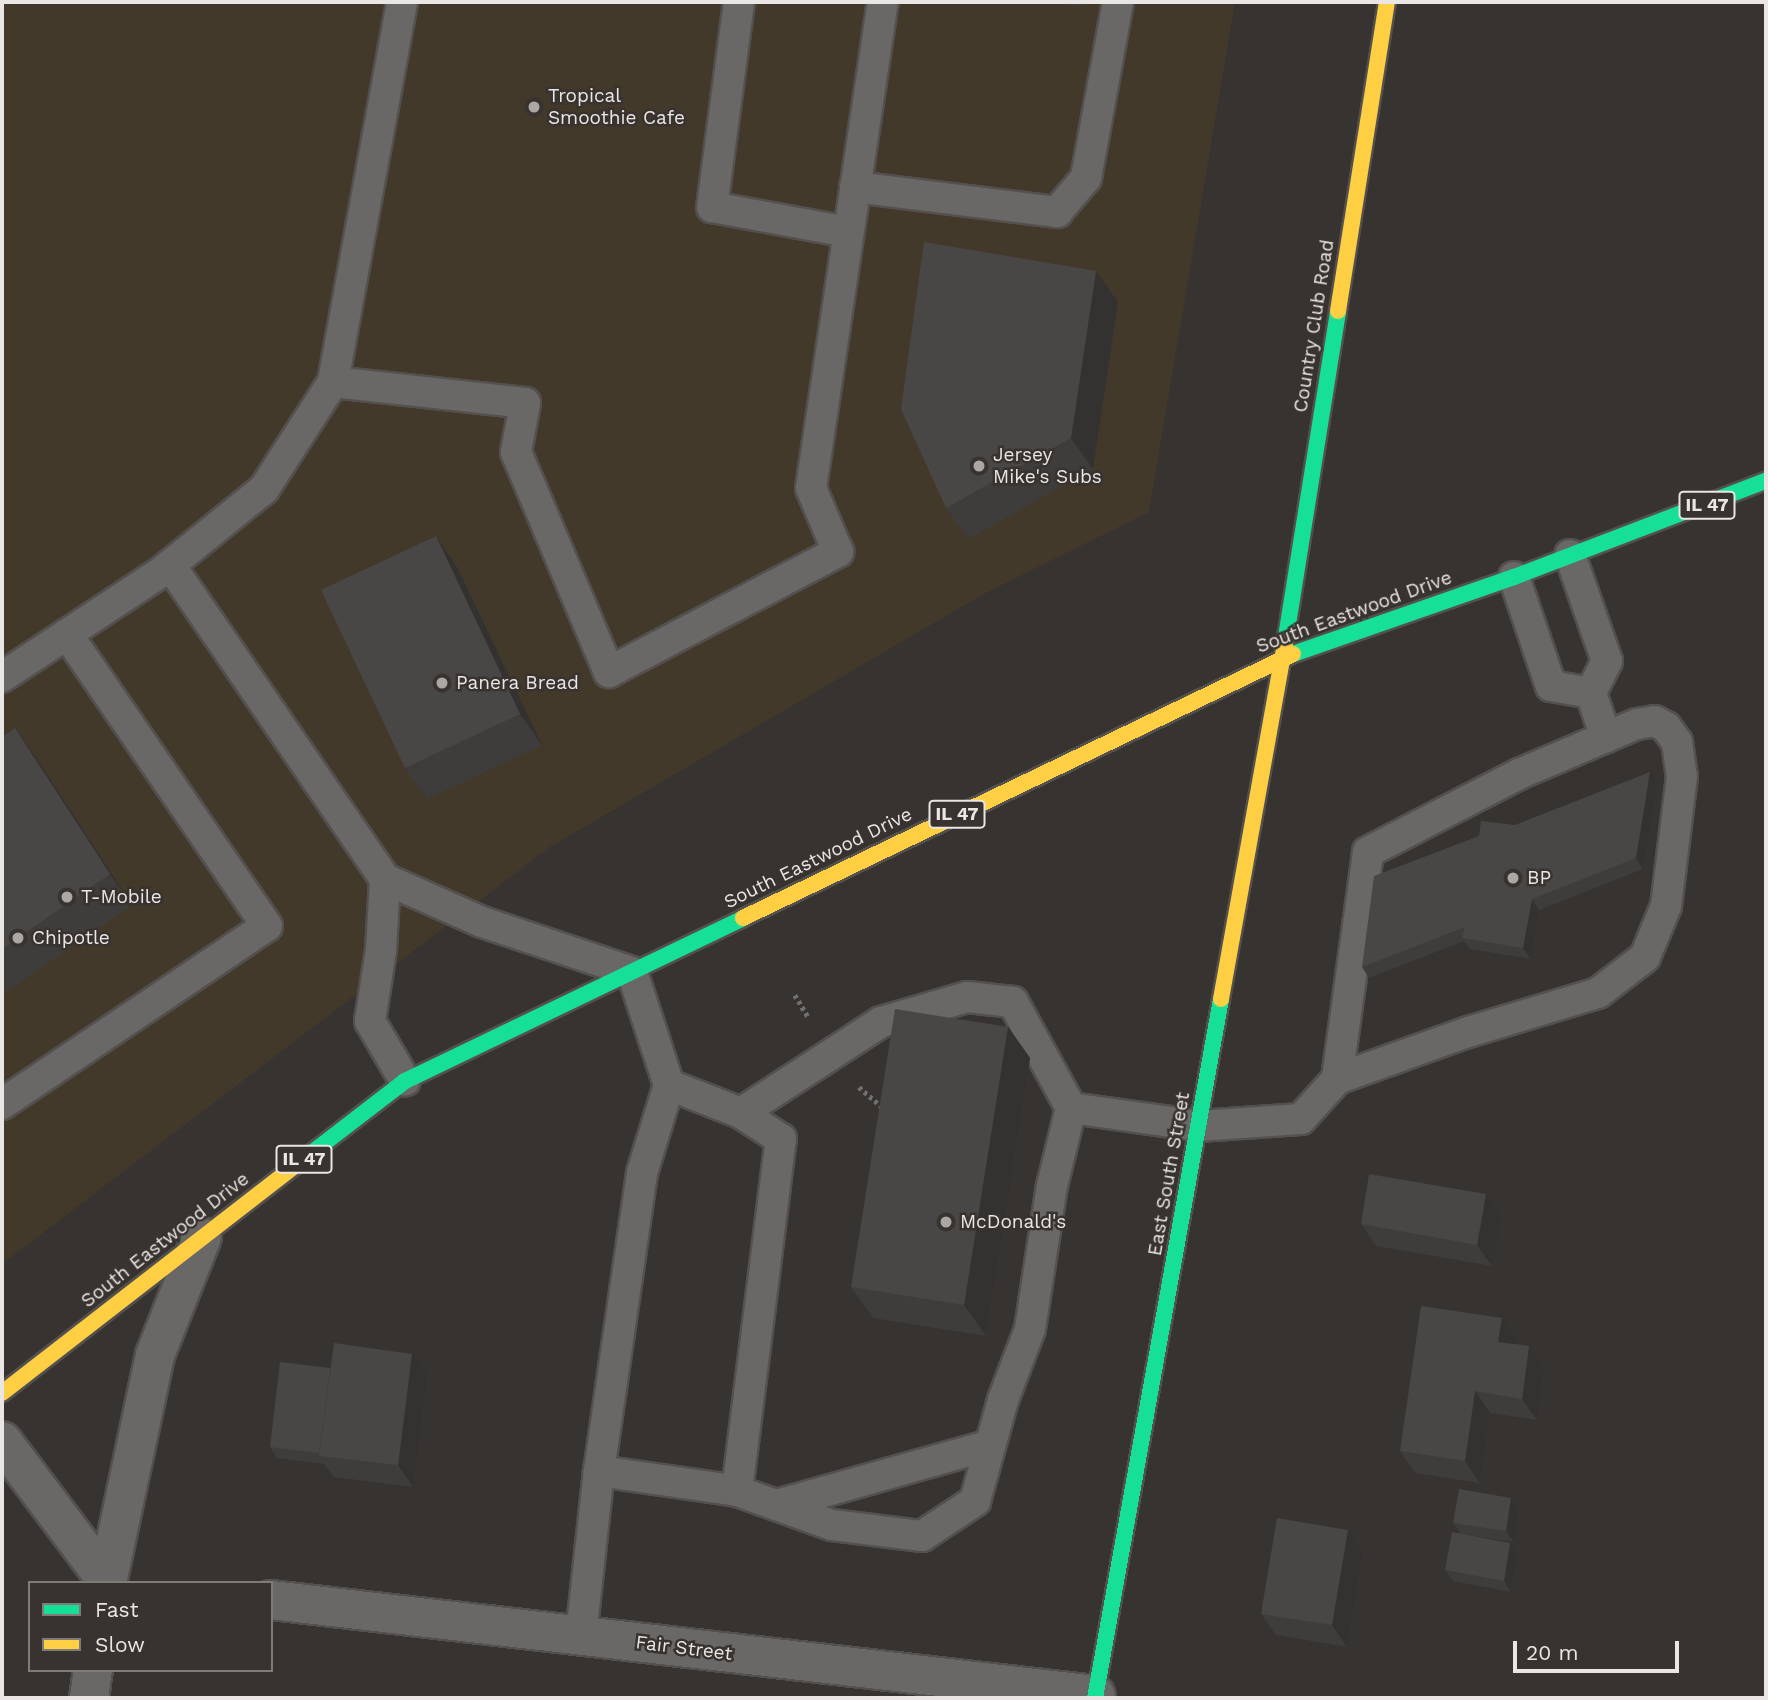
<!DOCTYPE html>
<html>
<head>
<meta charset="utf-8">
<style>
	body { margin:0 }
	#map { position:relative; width:1768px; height:1700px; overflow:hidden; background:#363331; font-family:"Work Sans",sans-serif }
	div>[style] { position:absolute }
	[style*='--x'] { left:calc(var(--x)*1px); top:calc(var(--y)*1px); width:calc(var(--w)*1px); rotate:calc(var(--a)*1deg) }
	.commercial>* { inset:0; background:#42392b }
	.path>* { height:4.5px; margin-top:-2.25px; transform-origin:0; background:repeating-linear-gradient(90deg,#72706f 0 3.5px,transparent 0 7px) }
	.roads { filter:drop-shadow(2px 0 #53504e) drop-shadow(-2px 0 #53504e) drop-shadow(0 2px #53504e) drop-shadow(0 -2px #53504e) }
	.lane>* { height:30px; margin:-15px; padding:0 15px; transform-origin:15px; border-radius:15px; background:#6a6867 }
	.street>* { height:38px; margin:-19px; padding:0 19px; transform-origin:19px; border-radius:19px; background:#6a6867 }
	.fast>* { height:16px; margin:-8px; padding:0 8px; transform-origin:8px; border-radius:8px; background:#16e098 }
	.slow>* { height:16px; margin:-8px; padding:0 8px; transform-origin:8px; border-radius:8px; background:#ffcf43 }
	.wall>* { inset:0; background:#3f3d3b }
	.shaded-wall>* { inset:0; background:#333230 }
	.building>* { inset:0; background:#494745 }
	.dots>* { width:19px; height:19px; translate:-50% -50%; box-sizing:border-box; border:4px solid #38332f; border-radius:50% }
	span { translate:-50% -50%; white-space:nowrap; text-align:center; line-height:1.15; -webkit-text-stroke:5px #38332f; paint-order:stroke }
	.shield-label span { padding:2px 5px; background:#38332f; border:2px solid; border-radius:5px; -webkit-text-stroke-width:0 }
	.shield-label { font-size:18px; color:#eae6e4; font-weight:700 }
	.poi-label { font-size:19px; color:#eae6e4 }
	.left { translate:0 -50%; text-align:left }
	.street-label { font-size:19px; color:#eae6e4 }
	.frame { position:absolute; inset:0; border:4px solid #eae6e4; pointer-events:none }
	.legend { position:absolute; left:28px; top:1581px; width:245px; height:91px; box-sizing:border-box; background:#38332f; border:2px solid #7f7b77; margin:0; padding:9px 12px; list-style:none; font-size:21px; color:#eae6e4 }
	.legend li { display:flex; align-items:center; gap:14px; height:35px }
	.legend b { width:35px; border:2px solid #7f7b77 }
	.scale { position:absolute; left:1513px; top:1641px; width:166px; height:32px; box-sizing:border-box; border:4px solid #eae6e4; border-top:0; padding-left:9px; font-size:21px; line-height:24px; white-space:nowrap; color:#eae6e4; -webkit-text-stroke:5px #38332f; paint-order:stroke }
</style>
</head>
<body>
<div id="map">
	<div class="commercial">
		<div style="clip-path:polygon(2px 2px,1235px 2px,1149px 512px,982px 595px,550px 847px,2px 1264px)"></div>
	</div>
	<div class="path">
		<div style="--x:795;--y:995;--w:27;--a:59"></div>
		<div style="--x:859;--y:1087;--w:33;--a:41"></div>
	</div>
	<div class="roads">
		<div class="lane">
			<div style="--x:739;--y:2;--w:207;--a:97.5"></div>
			<div style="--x:712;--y:207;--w:138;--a:10.4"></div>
			<div style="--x:855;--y:187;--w:204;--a:7.1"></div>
			<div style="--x:1057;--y:212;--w:45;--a:-49.5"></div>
			<div style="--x:1086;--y:178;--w:179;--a:-79.7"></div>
			<div style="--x:333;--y:382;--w:386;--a:-79.7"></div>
			<div style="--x:1570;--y:555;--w:112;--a:70.8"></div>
			<div style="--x:1607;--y:661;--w:36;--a:117"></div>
			<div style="--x:1591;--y:693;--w:47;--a:71.6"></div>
			<div style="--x:170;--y:565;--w:381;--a:55.6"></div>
			<div style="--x:385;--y:879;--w:106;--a:23.9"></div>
			<div style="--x:482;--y:922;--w:158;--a:18.4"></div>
			<div style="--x:632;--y:972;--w:119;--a:71.9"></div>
			<div style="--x:669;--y:1085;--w:92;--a:107.1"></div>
			<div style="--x:642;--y:1173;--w:301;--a:98.2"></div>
			<div style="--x:599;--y:1471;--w:139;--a:8.2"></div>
			<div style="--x:737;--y:1491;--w:355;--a:-82.9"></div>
			<div style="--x:781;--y:1139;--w:48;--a:-147"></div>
			<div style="--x:741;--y:1113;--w:77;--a:-158.7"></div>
			<div style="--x:1514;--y:577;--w:115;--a:71.3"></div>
			<div style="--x:1551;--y:686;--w:41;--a:9.9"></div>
			<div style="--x:2;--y:677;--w:194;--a:-33.4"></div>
			<div style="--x:164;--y:570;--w:129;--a:-39"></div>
			<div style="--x:264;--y:489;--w:127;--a:-57.2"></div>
			<div style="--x:333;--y:382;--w:193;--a:6.2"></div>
			<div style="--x:525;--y:403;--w:50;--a:100.4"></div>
			<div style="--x:516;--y:452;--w:239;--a:67.1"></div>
			<div style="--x:609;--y:672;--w:259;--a:-27.7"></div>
			<div style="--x:838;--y:552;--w:69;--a:-112.9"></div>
			<div style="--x:811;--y:488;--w:491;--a:-81.6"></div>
			<div style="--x:385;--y:879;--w:71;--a:93.2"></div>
			<div style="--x:381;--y:950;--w:72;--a:98.8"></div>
			<div style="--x:370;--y:1021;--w:69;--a:59.7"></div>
			<div style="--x:2;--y:1104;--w:319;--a:-33.9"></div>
			<div style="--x:267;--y:926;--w:354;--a:-124.4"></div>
			<div style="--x:1071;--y:1108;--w:129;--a:8"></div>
			<div style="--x:1199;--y:1126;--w:102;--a:-3.9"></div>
			<div style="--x:1301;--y:1119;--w:54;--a:-48"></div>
			<div style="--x:1337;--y:1079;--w:229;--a:-82.2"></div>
			<div style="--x:1368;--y:852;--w:170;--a:-27.3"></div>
			<div style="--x:1519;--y:774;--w:128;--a:-23"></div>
			<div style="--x:1637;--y:724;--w:18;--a:-9"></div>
			<div style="--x:1655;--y:721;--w:13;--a:29"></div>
			<div style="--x:1666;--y:727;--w:19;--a:54"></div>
			<div style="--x:1677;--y:742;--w:34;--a:82"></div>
			<div style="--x:1682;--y:776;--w:131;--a:97"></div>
			<div style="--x:1666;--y:906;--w:55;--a:112.4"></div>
			<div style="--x:1645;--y:957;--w:59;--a:142.5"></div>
			<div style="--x:1598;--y:993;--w:136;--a:163.3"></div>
			<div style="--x:1468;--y:1032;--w:139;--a:160.3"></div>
			<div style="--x:737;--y:1491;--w:101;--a:19.7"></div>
			<div style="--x:832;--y:1525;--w:91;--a:7"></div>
			<div style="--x:922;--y:1536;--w:64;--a:-33.4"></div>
			<div style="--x:975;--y:1501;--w:105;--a:-74.5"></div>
			<div style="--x:1003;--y:1400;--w:76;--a:-69.2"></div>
			<div style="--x:1030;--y:1329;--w:145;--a:-81.3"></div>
			<div style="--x:1052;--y:1186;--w:80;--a:-76.3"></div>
			<div style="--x:1071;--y:1108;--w:121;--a:-118.7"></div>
			<div style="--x:1013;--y:1002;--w:46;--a:-173.8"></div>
			<div style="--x:967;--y:997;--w:90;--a:163.8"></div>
			<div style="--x:881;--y:1022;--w:167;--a:147"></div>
			<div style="--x:777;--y:1505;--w:221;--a:-15.7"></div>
			<div style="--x:581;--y:1636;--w:166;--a:-83.8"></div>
		</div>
		<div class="street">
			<div style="--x:2;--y:1441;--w:175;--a:53.1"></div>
			<div style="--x:107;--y:1583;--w:233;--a:-78.1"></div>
			<div style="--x:155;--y:1355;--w:127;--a:-68.3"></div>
			<div style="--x:271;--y:1600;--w:830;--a:6.57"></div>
			<div style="--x:89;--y:1698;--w:28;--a:-82"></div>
		</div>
		<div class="fast">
			<div style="--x:1285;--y:643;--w:336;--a:-80.9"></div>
			<div style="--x:1293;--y:654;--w:234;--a:-19.2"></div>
			<div style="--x:1514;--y:577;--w:270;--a:-20.9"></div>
			<div style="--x:305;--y:1158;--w:126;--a:-37.6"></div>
			<div style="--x:405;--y:1081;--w:375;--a:-25.7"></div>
			<div style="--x:1095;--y:1698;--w:710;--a:-79.78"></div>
		</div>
		<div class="slow">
			<div style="--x:1338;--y:311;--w:313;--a:-81"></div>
			<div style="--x:743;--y:918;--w:610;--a:-25.64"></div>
			<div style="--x:1221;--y:999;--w:362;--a:-79.8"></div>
			<div style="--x:2;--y:1393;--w:383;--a:-37.8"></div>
		</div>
	</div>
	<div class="wall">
		<div style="clip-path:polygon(1050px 2px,1083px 2px,1082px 7px)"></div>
		<div style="clip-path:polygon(1118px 302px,1093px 469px,968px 539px,946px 508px)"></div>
		<div style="clip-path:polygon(457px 567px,542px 745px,427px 799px,405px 768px)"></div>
		<div style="clip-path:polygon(2px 737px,37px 759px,132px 905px,4px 993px,2px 990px)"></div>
		<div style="clip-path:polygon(1657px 783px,1643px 869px,1539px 910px,1531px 959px,1470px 949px,1464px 941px,1369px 978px,1362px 967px,1515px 825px)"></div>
		<div style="clip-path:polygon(1008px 1027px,1030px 1058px,986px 1336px,873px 1318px,851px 1287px)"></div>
		<div style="clip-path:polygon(1486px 1194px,1501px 1216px,1492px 1266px,1376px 1246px,1361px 1224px)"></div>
		<div style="clip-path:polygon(1517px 1339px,1516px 1344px,1529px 1346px,1544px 1368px,1537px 1420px,1490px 1413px,1480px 1483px,1415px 1473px,1400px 1451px)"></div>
		<div style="clip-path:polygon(330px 1368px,427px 1375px,413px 1487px,334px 1477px,324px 1464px,277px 1458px,270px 1447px)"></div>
		<div style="clip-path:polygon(1511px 1498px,1519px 1509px,1514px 1542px,1461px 1534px,1453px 1523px)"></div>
		<div style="clip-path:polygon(1348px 1530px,1363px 1551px,1347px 1647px,1276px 1635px,1261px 1614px)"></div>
		<div style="clip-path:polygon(1510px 1543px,1517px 1554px,1511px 1592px,1453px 1581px,1445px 1570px)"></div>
	</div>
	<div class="shaded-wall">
		<div style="clip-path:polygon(1096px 271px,1118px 302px,1093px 469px,1071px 438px)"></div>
		<div style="clip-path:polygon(436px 536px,457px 567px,542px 745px,520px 714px)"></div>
		<div style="clip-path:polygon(15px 728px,37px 759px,132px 905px,110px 874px)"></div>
		<div style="clip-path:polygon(1650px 772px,1657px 783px,1643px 869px,1636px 858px)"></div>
		<div style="clip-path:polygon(1532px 899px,1539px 910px,1531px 959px,1523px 948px)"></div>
		<div style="clip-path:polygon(1008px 1027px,1030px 1058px,986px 1336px,964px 1305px)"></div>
		<div style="clip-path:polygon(1486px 1194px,1501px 1216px,1492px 1266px,1477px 1245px)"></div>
		<div style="clip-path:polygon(1502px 1318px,1517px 1339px,1513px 1363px,1498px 1342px)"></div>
		<div style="clip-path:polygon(1529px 1346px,1544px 1368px,1537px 1420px,1522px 1399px)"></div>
		<div style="clip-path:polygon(412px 1354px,427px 1375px,413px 1487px,398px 1465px)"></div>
		<div style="clip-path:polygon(1475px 1391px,1490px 1413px,1480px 1483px,1465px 1461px)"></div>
		<div style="clip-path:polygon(1511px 1498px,1519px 1509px,1514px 1542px,1506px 1531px)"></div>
		<div style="clip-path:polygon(1348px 1530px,1363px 1551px,1347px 1647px,1332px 1625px)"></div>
		<div style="clip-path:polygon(1510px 1543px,1517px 1554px,1511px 1592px,1504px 1581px)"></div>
	</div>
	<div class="building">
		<div style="clip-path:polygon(924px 242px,1096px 271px,1071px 438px,946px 508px,901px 409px)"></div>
		<div style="clip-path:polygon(436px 536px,520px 714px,405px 768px,321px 590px)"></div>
		<div style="clip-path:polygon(15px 728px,110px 874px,2px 949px,2px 737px)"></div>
		<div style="clip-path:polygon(1650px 772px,1636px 858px,1532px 899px,1523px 948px,1462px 938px,1465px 927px,1362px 967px,1374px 876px,1479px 836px,1481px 821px,1515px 825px)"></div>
		<div style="clip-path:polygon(895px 1009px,1008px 1027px,964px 1305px,851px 1287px)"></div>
		<div style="clip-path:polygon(1369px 1174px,1486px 1194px,1477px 1245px,1361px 1224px)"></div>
		<div style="clip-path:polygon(1421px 1306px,1502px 1318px,1498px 1342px,1529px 1346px,1522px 1399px,1475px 1391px,1465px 1461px,1400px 1451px)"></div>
		<div style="clip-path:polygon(334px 1343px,412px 1354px,398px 1465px,319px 1456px)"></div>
		<div style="clip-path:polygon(280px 1362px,330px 1368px,319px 1453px,270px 1447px)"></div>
		<div style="clip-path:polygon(1459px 1489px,1511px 1498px,1506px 1531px,1453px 1523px)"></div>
		<div style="clip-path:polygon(1277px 1518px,1348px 1530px,1332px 1625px,1261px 1614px)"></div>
		<div style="clip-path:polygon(1452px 1532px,1510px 1543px,1504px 1581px,1445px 1570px)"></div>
	</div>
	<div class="dots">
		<div style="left:534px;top:107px;background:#aba7a5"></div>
		<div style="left:979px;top:466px;background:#aba7a5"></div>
		<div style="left:442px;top:683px;background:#aba7a5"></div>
		<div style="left:1513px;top:878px;background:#aba7a5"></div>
		<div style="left:67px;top:897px;background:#aba7a5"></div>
		<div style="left:18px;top:938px;background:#aba7a5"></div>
		<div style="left:946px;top:1222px;background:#aba7a5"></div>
	</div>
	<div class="shield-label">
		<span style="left:1707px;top:505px">IL 47</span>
		<span style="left:957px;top:814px">IL 47</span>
		<span style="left:304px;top:1159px">IL 47</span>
	</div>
	<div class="poi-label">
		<span class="left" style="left:548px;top:107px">Tropical<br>Smoothie Cafe</span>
		<span class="left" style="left:993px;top:466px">Jersey<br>Mike's Subs</span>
		<span class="left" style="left:456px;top:683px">Panera Bread</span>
		<span class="left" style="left:1527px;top:878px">BP</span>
		<span class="left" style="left:81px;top:897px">T-Mobile</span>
		<span class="left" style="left:32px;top:938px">Chipotle</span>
		<span class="left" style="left:960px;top:1222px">McDonald's</span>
	</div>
	<div class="street-label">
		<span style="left:1314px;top:326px;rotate:-81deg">Country Club Road</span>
		<span style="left:1354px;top:612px;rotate:-20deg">South Eastwood Drive</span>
		<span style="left:818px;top:858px;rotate:-26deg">South Eastwood Drive</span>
		<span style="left:1169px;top:1174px;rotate:-80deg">East South Street</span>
		<span style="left:165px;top:1240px;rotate:-38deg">South Eastwood Drive</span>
		<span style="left:684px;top:1648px;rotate:7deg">Fair Street</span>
	</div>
	<div class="frame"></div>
	<ul class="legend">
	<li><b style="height:9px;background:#16e098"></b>Fast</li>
	<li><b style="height:9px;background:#ffcf43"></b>Slow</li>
	</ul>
	<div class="scale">20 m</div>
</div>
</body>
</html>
